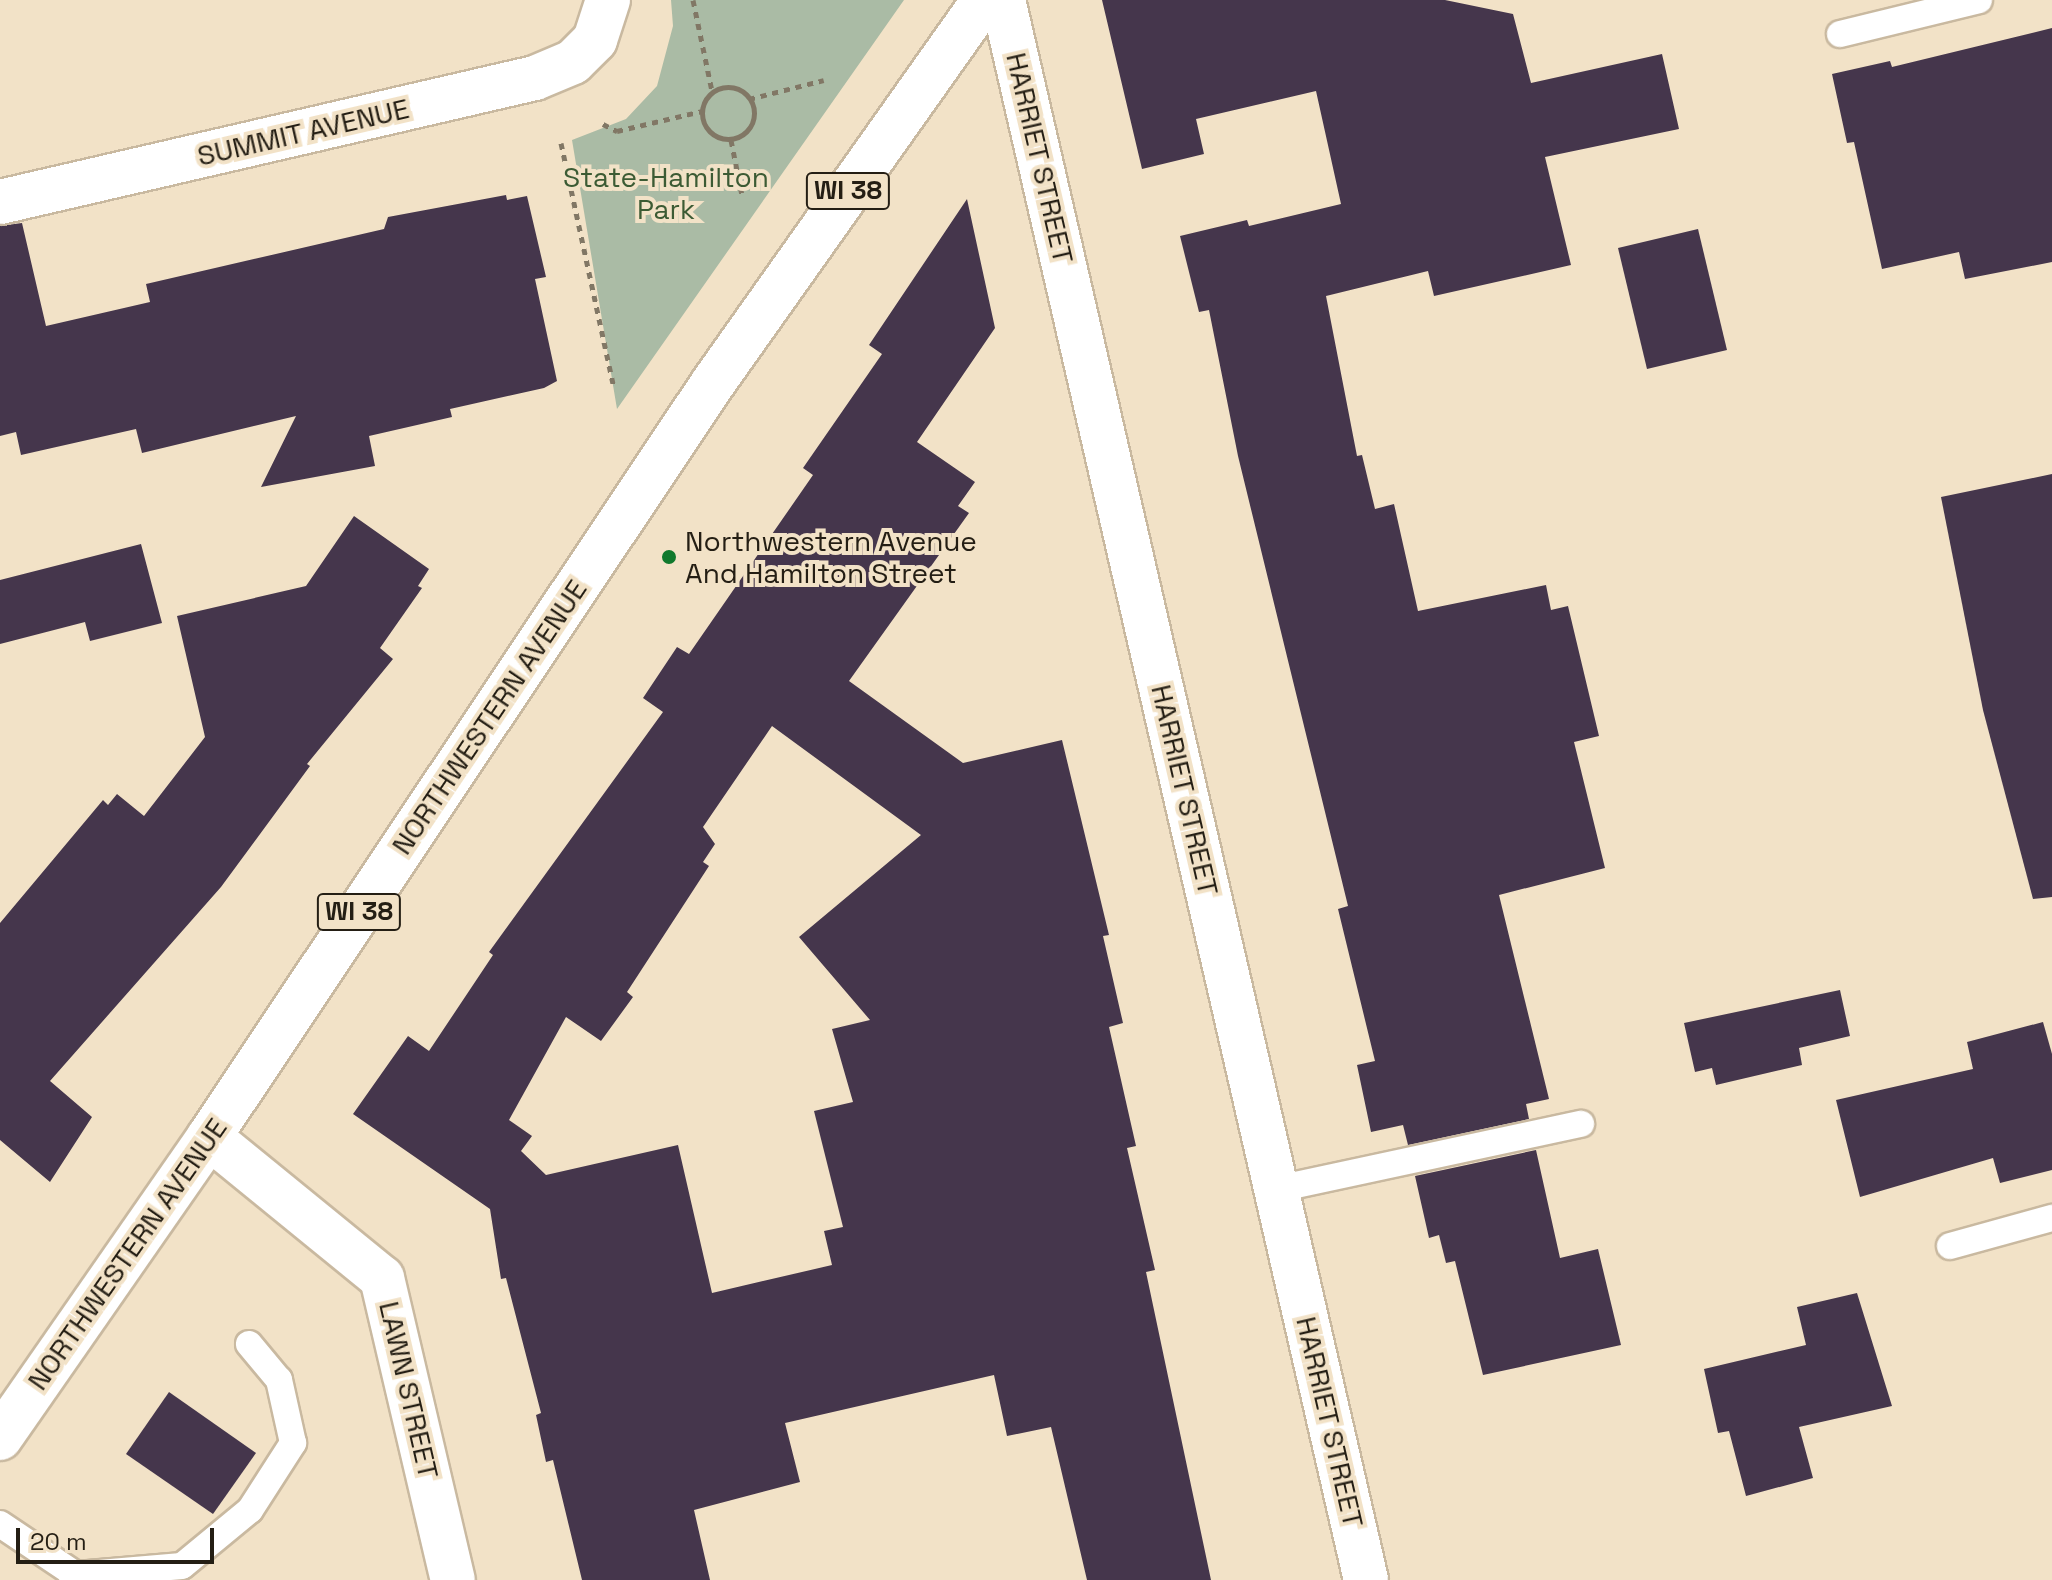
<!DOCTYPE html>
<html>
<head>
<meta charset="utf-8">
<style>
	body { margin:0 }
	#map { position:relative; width:2052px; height:1580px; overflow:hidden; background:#f2e2c7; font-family:"Space Grotesk",sans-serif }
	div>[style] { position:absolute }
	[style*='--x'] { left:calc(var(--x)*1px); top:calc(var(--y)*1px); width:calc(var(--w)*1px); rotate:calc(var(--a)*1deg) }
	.green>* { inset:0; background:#aabba5 }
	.building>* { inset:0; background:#45364c }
	.path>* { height:5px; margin-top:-2.5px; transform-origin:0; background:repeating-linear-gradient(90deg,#817765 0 6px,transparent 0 12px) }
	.path>.ring { margin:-2.5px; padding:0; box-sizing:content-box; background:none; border:5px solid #817765; border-radius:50% }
	.roads { filter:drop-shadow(2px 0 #c9b9a0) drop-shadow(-2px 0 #c9b9a0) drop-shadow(0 2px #c9b9a0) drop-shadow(0 -2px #c9b9a0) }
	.lane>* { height:26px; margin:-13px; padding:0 13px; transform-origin:13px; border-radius:13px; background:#fff }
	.street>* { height:44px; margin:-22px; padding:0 22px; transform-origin:22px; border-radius:22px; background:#fff }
	.primary>* { height:44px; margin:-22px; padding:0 22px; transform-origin:22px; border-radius:22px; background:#fff }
	.dots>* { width:22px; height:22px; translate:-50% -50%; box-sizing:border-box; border:4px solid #f2e2c7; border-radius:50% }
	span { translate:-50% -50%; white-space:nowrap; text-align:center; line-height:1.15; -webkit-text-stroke:8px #f2e2c7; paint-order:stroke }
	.shield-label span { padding:2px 6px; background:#f2e2c7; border:2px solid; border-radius:6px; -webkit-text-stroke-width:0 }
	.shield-label { font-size:26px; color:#241e14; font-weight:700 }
	.street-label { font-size:28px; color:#241e14 }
	.park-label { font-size:28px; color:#3c5b34 }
	.poi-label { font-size:28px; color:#241e14 }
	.left { translate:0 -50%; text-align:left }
	.scale { position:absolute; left:16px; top:1528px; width:198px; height:36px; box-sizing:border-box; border:4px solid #241e14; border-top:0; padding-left:10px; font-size:24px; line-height:28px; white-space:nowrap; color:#241e14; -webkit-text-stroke:6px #f2e2c7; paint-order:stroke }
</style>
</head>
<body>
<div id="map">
	<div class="green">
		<div style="clip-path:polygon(671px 0,904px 0,617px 409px,572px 140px,626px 119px,657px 86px,673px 26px)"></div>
	</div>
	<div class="building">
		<div style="clip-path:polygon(1102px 0,1445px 0,1513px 14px,1531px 83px,1662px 54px,1679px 129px,1545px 157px,1571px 265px,1434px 296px,1428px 271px,1326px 296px,1357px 456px,1362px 455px,1375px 509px,1394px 504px,1418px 611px,1546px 585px,1551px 610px,1568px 606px,1599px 736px,1574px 742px,1605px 868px,1499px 895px,1549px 1099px,1526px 1104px,1529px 1119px,1408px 1145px,1403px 1125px,1371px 1132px,1357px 1065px,1375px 1061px,1338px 909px,1348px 906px,1238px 456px,1209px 310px,1199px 312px,1180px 236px,1247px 220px,1249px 226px,1341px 204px,1316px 91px,1196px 119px,1204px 154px,1142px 169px)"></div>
		<div style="clip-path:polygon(2052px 28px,2052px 262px,1965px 279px,1959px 252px,1882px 269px,1854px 142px,1847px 143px,1832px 74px,1890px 61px,1892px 67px)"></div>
		<div style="clip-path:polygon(506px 195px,507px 200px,527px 196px,546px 277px,535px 279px,557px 381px,544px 388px,450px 409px,452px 417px,369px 436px,375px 466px,261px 487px,296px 416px,142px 453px,136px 429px,21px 455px,16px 432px,0 436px,0 226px,22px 223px,46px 326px,150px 302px,146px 284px,384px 229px,388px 217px)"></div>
		<div style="clip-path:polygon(evenodd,967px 199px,995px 328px,917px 442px,975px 482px,958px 506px,969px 513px,849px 681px,963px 763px,1062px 740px,1109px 935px,1103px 936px,1123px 1023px,1109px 1027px,1136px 1146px,1127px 1148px,1155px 1270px,1146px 1272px,1211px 1580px,1087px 1580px,1051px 1427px,1007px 1436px,994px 1375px,785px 1423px,800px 1482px,694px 1510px,710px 1580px,582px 1580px,553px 1460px,546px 1462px,536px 1415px,541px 1413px,506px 1278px,501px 1279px,490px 1209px,353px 1114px,408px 1036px,429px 1051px,493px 955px,489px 952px,663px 712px,643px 698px,677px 647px,689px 654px,813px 475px,803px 468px,882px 354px,869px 345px,967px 199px,772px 726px,921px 835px,799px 937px,870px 1020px,832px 1029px,853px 1102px,814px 1111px,843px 1227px,824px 1231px,832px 1265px,712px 1293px,678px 1145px,546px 1175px,521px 1151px,532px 1136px,509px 1120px,566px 1017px,601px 1041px,633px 997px,627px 992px,709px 866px,703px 862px,715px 844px,703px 827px,772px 726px)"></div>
		<div style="clip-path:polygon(1698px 229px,1727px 350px,1647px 369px,1618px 248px)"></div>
		<div style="clip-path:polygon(2052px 474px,2052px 897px,2033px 899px,1983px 710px,1941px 497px)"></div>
		<div style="clip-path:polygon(354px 516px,429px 569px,418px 586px,422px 588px,380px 648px,393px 659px,307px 764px,310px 766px,221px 887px,50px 1081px,92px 1117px,50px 1182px,0 1140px,0 923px,103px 800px,108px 805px,117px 794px,144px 816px,205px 737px,177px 616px,306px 586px)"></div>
		<div style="clip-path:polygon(141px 544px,162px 623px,90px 641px,85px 622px,0 644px,0 580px)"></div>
		<div style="clip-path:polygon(1840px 990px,1850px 1036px,1799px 1048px,1802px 1065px,1716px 1085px,1712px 1068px,1695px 1072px,1684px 1023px)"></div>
		<div style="clip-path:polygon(2043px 1022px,2052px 1054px,2052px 1170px,2000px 1183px,1993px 1158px,1860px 1197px,1836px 1100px,1973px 1069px,1967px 1042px)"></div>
		<div style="clip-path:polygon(1536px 1150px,1560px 1258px,1598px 1249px,1621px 1345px,1483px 1375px,1455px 1261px,1446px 1263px,1439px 1235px,1429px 1238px,1415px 1176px)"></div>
		<div style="clip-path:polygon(1857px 1293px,1892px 1406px,1799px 1427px,1813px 1478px,1746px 1496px,1729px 1431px,1718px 1433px,1704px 1369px,1806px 1345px,1797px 1307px)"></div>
		<div style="clip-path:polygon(169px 1392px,256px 1453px,213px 1514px,126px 1454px)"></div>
	</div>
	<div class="path">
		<div style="--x:693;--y:0;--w:93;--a:78.2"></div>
		<div class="ring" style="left:702px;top:87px;width:47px;height:47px"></div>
		<div style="--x:749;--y:99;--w:77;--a:-14.2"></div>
		<div style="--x:603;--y:124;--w:16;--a:27"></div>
		<div style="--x:617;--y:131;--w:87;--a:-13.2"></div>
		<div style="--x:731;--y:140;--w:56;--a:78.7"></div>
		<div style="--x:561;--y:143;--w:247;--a:77.8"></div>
	</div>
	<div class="roads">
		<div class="lane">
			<div style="--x:1840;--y:34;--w:143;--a:-13.7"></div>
			<div style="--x:1277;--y:1189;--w:311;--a:-12.1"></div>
			<div style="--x:1950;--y:1246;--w:106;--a:-15.4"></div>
			<div style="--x:0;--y:1524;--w:92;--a:33.9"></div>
			<div style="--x:76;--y:1575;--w:6;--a:129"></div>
			<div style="--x:76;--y:1575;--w:106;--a:-4.9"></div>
			<div style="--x:182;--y:1566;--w:88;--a:-39.5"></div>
			<div style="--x:250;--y:1510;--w:80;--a:-57.3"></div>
			<div style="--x:293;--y:1443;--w:65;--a:-102.5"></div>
			<div style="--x:279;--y:1380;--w:47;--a:-129.8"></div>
		</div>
		<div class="street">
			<div style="--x:1003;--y:0;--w:1621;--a:77.06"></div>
			<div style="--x:0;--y:202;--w:549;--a:-13.05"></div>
			<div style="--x:535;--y:78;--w:41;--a:-22.8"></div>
			<div style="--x:573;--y:62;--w:31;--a:-45"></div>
			<div style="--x:595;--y:40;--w:42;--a:-72"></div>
			<div style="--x:209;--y:1137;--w:223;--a:39.2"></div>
			<div style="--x:382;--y:1278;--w:310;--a:76.8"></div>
		</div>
		<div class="primary">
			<div style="--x:0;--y:1438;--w:366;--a:-55.2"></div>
			<div style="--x:209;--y:1137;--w:907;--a:-56.24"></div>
			<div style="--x:713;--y:383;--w:469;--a:-54.7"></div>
		</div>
	</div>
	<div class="dots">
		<div style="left:669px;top:557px;background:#11792d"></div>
	</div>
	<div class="shield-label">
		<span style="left:848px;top:191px">WI 38</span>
		<span style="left:359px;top:912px">WI 38</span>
	</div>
	<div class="street-label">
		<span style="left:303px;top:132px;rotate:-13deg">SUMMIT AVENUE</span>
		<span style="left:1040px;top:158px;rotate:77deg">HARRIET STREET</span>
		<span style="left:489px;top:717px;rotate:-56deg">NORTHWESTERN AVENUE</span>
		<span style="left:1185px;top:790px;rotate:77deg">HARRIET STREET</span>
		<span style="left:127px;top:1254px;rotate:-55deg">NORTHWESTERN AVENUE</span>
		<span style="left:409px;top:1390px;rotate:77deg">LAWN STREET</span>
		<span style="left:1330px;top:1422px;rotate:77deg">HARRIET STREET</span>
	</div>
	<div class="park-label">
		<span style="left:666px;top:193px">State-Hamilton<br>Park</span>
	</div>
	<div class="poi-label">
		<span class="left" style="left:685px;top:557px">Northwestern Avenue<br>And Hamilton Street</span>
	</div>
	<div class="scale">20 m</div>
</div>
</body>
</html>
